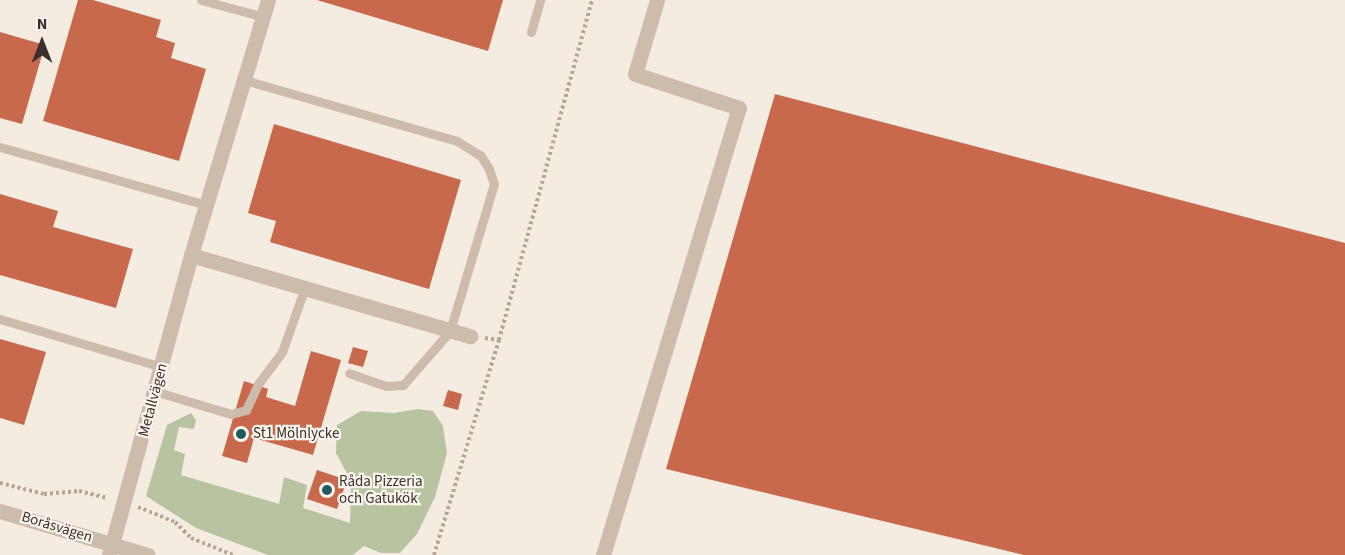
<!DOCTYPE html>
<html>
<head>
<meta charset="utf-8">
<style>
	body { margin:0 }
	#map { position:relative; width:1345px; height:555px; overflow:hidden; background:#f4ebe1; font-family:"Source Sans 3",sans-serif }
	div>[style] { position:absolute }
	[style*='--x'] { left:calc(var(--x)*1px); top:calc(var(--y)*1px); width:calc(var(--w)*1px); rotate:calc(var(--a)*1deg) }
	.green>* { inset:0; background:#b8c4a0 }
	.building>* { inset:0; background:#c8694b }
	.path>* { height:4px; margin-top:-2px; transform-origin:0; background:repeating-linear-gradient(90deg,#b9a596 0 3px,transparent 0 6px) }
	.service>* { height:9px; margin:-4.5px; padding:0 4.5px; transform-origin:4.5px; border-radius:4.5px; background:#cdbbac }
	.minor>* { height:15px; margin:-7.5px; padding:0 7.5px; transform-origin:7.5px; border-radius:7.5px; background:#cdbbac }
	.tertiary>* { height:15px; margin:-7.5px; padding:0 7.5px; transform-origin:7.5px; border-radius:7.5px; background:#cdbbac }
	.dots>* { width:16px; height:16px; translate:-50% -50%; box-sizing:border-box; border:3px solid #fbf5ee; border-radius:50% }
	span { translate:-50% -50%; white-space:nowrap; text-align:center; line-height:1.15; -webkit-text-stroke:4.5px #fbf5ee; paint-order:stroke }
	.street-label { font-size:15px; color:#3b302b }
	.poi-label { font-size:15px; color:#3b302b }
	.left { translate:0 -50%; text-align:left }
	.north { position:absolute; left:12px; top:12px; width:60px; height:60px; -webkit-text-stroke:4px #fbf5ee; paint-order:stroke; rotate:0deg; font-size:16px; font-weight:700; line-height:24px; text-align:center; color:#3b302b }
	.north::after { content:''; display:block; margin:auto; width:21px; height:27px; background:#3b302b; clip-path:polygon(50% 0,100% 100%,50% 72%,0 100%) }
</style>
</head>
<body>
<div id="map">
	<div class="green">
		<div style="clip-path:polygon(418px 409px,433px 411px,443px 426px,447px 453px,435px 497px,417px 534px,400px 553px,381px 553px,364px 546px,353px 555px,268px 555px,196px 528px,146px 496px,167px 425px,191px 413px,196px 420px,194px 429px,179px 427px,174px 450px,185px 454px,181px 475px,279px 504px,284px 477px,307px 485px,303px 508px,350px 523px,351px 481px,336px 453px,337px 425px,361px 411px,394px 413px)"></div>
	</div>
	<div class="building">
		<div style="clip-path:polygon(78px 0,93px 0,161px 20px,156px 37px,175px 43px,171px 58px,206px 69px,179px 161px,43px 121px)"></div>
		<div style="clip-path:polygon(317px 0,503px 0,488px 51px)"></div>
		<div style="clip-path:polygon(0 32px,45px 45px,22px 124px,0 118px)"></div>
		<div style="clip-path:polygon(775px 94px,1345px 243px,1345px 555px,1024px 555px,666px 469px)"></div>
		<div style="clip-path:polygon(274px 124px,461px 180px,429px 289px,270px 242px,276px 221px,248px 213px)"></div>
		<div style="clip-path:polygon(0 194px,58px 211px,53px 227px,133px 249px,116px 308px,0 275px)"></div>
		<div style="clip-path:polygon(0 339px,46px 352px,24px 425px,0 418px)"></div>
		<div style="clip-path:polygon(353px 347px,368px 351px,363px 367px,348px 363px)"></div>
		<div style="clip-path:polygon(311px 351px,341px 360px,313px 455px,254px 438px,247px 463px,222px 456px,244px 381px,268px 389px,266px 397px,295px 406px)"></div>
		<div style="clip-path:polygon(448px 390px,462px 394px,458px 410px,443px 406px)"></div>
		<div style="clip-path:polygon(317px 470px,347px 480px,337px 509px,307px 499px)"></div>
	</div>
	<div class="path">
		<div style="--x:485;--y:338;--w:14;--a:8"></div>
		<div style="--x:0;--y:483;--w:45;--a:14"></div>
		<div style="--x:44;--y:494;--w:35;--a:-5"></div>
		<div style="--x:79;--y:491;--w:29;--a:14"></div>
		<div style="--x:138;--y:507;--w:40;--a:22"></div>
		<div style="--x:175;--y:522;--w:23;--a:45"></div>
		<div style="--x:191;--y:538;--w:45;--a:22"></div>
		<div style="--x:434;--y:555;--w:225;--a:-73.2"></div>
		<div style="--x:499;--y:340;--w:352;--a:-74.7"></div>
	</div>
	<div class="service">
		<div style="--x:201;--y:0;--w:65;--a:15.1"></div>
		<div style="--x:531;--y:32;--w:33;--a:-74"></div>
		<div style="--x:241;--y:79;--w:225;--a:16"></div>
		<div style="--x:457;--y:141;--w:28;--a:32"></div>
		<div style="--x:481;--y:156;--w:15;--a:58"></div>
		<div style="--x:489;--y:169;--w:16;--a:72"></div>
		<div style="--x:494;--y:184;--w:153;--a:106.7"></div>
		<div style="--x:450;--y:331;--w:72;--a:131"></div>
		<div style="--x:403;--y:385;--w:17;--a:177"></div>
		<div style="--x:386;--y:386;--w:39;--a:-161"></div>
		<div style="--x:0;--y:147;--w:214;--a:15.7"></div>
		<div style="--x:0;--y:319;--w:169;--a:16.5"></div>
		<div style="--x:154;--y:391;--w:80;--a:16.6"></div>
		<div style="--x:231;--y:414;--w:16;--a:-15"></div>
		<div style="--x:246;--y:410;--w:29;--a:-65"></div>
		<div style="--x:258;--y:384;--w:40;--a:-53"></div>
		<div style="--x:282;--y:352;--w:69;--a:-70.5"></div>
	</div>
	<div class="minor">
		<div style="--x:191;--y:255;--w:291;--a:16.2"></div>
		<div style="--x:109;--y:555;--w:311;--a:-74.7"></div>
		<div style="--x:191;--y:255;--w:266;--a:-73.2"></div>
		<div style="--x:603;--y:555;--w:467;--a:-73.1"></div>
		<div style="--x:739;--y:108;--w:109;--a:-161.9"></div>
		<div style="--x:635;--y:74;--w:77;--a:-73.4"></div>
	</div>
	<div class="tertiary">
		<div style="--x:0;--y:511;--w:154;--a:16.6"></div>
	</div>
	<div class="dots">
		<div style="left:241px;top:434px;background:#1f5a5e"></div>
		<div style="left:327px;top:490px;background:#1f5a5e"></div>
	</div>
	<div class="street-label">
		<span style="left:153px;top:400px;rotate:-75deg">Metallvägen</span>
		<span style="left:57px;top:527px;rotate:17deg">Boråsvägen</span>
	</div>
	<div class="poi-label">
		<span class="left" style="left:253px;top:434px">St1 Mölnlycke</span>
		<span class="left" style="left:339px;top:490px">Råda Pizzeria<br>och Gatukök</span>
	</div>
	<div class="north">N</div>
</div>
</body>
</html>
